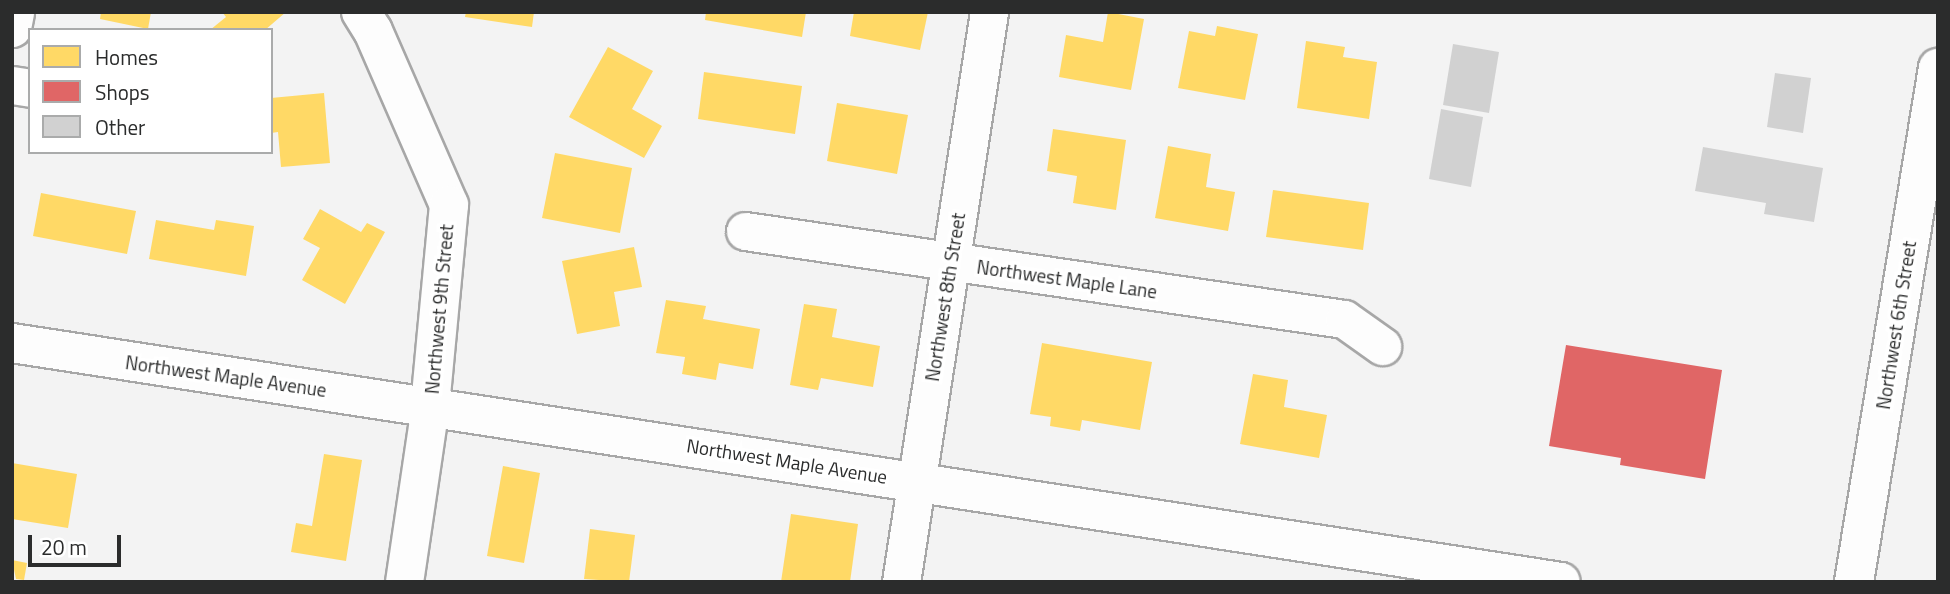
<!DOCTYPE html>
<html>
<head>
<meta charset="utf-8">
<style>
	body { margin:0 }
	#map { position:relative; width:1950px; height:594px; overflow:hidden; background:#f3f3f3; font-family:"Titillium Web",sans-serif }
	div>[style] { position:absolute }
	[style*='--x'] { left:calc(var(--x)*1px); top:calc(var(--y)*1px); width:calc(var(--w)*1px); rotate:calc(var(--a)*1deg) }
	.homes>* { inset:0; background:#ffd966 }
	.shops>* { inset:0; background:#e06666 }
	.building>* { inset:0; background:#d1d1d1 }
	.roads { filter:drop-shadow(2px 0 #a7a7a7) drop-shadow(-2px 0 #a7a7a7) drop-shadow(0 2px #a7a7a7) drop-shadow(0 -2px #a7a7a7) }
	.minor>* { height:37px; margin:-18.5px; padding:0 18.5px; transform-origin:18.5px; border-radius:18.5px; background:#fdfdfd }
	.tertiary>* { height:38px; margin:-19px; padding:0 19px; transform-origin:19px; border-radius:19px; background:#fdfdfd }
	.secondary>* { height:38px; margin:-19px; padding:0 19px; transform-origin:19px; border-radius:19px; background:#fdfdfd }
	.primary>* { height:38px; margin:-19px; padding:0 19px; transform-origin:19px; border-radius:19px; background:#fdfdfd }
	span { translate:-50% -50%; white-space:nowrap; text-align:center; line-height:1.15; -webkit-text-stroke:7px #fff; paint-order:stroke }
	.street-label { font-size:19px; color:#2b2c2c }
	.frame { position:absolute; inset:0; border:14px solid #2b2c2c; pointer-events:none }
	.legend { position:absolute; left:28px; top:28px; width:245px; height:126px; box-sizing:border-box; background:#fff; border:2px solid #aaabab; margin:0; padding:9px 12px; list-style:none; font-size:21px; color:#2b2c2c }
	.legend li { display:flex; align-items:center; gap:14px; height:35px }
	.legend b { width:35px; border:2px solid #aaabab }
	.scale { position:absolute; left:28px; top:535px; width:93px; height:32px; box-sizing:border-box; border:4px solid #2b2c2c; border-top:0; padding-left:9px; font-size:21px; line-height:24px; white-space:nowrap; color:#2b2c2c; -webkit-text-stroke:5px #fff; paint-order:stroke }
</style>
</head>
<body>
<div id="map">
	<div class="homes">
		<div style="clip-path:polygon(101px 12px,151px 12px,148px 29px,100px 19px)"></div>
		<div style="clip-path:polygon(222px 12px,286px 12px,265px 30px,210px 30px,226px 17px)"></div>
		<div style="clip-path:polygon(466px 12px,534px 12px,532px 27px,465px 17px)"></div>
		<div style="clip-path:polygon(706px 12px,806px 12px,802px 37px,705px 20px)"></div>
		<div style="clip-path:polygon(854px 12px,928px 12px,920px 50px,850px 36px)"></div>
		<div style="clip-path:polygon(1108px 12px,1144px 19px,1131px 90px,1059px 77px,1066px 35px,1103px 42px)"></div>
		<div style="clip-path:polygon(1217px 26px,1258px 34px,1245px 100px,1178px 88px,1189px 31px,1215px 36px)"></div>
		<div style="clip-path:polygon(1306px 41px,1345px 47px,1343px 57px,1377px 62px,1369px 119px,1297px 108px)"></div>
		<div style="clip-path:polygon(608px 47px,653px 71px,632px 109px,662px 126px,644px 158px,569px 117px)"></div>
		<div style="clip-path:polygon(704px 72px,802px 86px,795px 134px,698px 119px)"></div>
		<div style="clip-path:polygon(324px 93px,330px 163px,281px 167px,278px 132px,271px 133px,271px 98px)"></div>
		<div style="clip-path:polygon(837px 103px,908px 115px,897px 174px,827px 161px)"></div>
		<div style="clip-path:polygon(1053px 129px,1126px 140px,1116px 210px,1073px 203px,1077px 176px,1047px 171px)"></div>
		<div style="clip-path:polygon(1168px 146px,1211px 154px,1206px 187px,1235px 192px,1228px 231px,1155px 218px)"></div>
		<div style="clip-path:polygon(555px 153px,632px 168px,620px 233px,542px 218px)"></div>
		<div style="clip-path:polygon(1273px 190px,1369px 203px,1363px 250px,1266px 237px)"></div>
		<div style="clip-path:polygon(41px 193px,136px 211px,127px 254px,33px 236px)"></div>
		<div style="clip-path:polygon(320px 209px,361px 232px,367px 223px,385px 232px,345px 304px,302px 280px,320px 248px,303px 239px)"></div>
		<div style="clip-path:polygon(156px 220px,214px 230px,216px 220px,254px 226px,246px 276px,149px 259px)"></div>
		<div style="clip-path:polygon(634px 247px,642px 287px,614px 292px,620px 326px,577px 334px,562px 261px)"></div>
		<div style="clip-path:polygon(666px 300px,706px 306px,703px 319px,760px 329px,753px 369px,719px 363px,716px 380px,682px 374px,685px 357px,656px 353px)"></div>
		<div style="clip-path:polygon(804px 304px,837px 309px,832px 337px,880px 346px,873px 387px,821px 378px,818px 390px,790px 385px)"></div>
		<div style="clip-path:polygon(1042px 343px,1152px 362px,1140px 430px,1082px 420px,1080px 431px,1050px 426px,1051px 417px,1030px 414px)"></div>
		<div style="clip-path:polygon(1253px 374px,1288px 380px,1284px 407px,1327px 415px,1319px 458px,1240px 444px)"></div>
		<div style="clip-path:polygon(324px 454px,362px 460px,346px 561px,291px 552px,296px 523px,312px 526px)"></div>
		<div style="clip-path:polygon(12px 463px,77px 474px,68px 528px,12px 519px)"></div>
		<div style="clip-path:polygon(503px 466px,540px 473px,524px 563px,487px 556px)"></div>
		<div style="clip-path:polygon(791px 514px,858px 524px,850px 582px,781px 582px)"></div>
		<div style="clip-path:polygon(590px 529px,635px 535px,629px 582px,584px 579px)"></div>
		<div style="clip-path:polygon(12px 560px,27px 563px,24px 580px,16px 579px)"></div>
	</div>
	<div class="shops">
		<div style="clip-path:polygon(1566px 345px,1722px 370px,1705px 479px,1620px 465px,1621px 458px,1549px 446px)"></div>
	</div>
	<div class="building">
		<div style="clip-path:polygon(1453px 44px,1499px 52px,1489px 113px,1443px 105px)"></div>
		<div style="clip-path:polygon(1775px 73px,1811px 78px,1803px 133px,1767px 127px)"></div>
		<div style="clip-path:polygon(1441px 109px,1483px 117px,1471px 187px,1429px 179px)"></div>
		<div style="clip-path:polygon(1703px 147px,1823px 168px,1814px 222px,1764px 214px,1766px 203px,1695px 191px)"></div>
	</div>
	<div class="roads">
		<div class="minor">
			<div style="--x:12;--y:28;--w:16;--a:-79"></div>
			<div style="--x:12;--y:85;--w:18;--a:9"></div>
			<div style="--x:745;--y:231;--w:605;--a:8.36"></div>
			<div style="--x:1344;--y:319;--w:47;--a:35.4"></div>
			<div style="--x:404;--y:582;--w:178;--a:-81.6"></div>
			<div style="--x:901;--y:582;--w:577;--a:-81.22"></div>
		</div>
		<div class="tertiary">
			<div style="--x:361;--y:12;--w:22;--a:58"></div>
			<div style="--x:373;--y:31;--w:190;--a:66.4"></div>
			<div style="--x:449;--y:205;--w:202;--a:95.4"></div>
		</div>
		<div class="secondary">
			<div style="--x:12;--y:343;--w:1567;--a:8.77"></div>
		</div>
		<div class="primary">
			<div style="--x:1854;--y:582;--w:521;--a:-80.72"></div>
		</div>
	</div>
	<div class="street-label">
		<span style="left:1067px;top:279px;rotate:8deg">Northwest Maple Lane</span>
		<span style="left:945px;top:297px;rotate:-81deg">Northwest 8th Street</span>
		<span style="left:439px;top:309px;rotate:-85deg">Northwest 9th Street</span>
		<span style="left:1896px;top:325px;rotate:-81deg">Northwest 6th Street</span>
		<span style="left:226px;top:376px;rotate:8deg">Northwest Maple Avenue</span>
		<span style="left:787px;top:461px;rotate:9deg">Northwest Maple Avenue</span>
	</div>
	<div class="frame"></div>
	<ul class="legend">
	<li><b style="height:19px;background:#ffd966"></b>Homes</li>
	<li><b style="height:19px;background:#e06666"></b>Shops</li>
	<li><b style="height:19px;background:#d1d1d1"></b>Other</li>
	</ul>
	<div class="scale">20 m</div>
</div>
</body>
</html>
